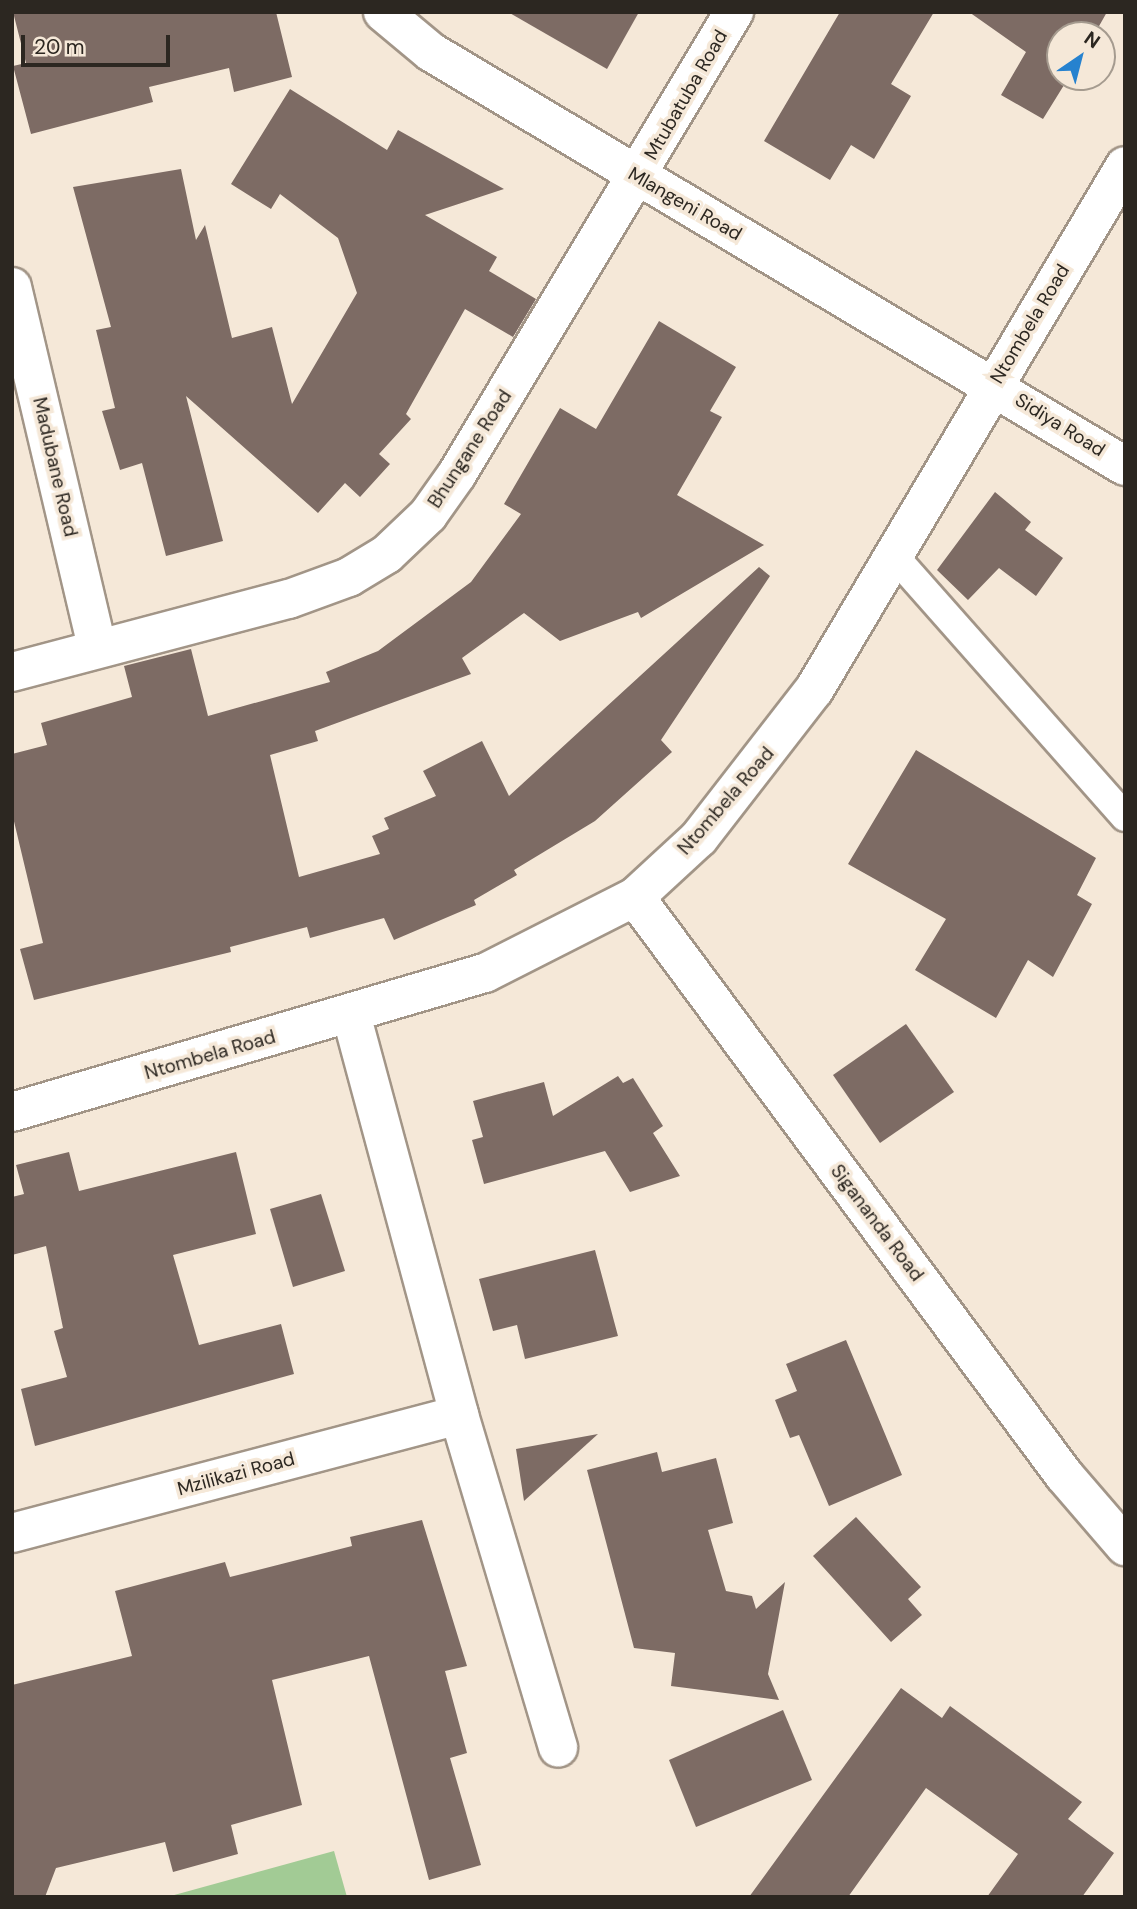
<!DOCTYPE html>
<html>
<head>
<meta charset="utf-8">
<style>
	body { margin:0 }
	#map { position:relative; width:1137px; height:1909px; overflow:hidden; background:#f5e8d8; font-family:"DM Sans",sans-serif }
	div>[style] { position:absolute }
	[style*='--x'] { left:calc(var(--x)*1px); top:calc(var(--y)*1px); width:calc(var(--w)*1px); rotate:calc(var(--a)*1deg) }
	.green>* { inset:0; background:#a2cb95 }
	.building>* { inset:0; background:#7d6b64 }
	.roads { filter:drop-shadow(2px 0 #a29587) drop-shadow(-2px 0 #a29587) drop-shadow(0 2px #a29587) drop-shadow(0 -2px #a29587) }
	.service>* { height:28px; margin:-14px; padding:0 14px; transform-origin:14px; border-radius:14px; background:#fff }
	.minor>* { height:38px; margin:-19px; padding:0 19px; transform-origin:19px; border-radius:19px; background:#fff }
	span { translate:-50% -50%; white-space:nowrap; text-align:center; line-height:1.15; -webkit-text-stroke:7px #f5e8d8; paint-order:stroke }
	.street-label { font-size:19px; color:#2c2721 }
	.frame { position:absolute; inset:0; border:14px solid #2c2721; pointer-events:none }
	.north { position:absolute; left:1046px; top:21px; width:70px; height:70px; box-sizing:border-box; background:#f5e8d8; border:2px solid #a59b8f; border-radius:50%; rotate:35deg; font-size:19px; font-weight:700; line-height:28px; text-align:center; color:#2c2721 }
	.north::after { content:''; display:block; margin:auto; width:24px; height:32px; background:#2682cf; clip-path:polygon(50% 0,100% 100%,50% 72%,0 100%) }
	.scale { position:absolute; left:21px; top:35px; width:149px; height:32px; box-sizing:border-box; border:4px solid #2c2721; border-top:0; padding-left:9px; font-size:21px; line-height:24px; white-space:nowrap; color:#2c2721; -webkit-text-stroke:5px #f5e8d8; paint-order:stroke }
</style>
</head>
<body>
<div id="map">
	<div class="green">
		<div style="clip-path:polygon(334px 1851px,347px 1897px,167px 1897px)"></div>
	</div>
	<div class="building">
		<div style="clip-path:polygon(13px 12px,276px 12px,292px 77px,234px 92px,229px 68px,149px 87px,153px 102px,31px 134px,13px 66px,26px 63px)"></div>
		<div style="clip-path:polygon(508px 12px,639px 12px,607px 69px)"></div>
		<div style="clip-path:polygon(840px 12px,934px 12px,891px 84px,911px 96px,874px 159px,851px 145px,830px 180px,764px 141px)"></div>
		<div style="clip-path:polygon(969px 12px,1107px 12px,1094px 35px,1060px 35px,1060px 77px,1069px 77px,1043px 119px,1001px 95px,1026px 52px)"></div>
		<div style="clip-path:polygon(290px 89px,387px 150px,398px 130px,504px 189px,425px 215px,497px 257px,489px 271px,536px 299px,513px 337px,465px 309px,406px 414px,411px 419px,379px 454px,390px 464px,360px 497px,345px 483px,318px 513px,186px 396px,223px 541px,166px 556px,142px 463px,120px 470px,102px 411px,115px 408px,96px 330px,111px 327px,73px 187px,181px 169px,196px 240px,205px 225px,232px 338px,272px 327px,292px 404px,357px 293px,338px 238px,280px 194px,271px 209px,231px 184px)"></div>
		<div style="clip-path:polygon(659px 321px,736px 367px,710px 411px,722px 417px,677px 495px,764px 545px,641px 618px,638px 612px,560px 641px,524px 613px,462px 658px,471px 674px,315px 731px,318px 741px,270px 755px,299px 877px,380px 854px,372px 836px,389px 829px,384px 818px,436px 796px,423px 771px,482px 741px,509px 796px,759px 567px,770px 576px,661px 740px,672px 752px,595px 821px,514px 870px,517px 875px,474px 900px,476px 905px,394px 940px,384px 918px,310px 938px,307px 927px,230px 947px,231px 952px,34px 1000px,20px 949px,43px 943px,12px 813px,12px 754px,47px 745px,41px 723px,132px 697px,124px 666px,191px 649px,208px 716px,330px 682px,326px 672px,378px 651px,471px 582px,521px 514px,504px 504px,560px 408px,596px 429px)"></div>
		<div style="clip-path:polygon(995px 492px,1031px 522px,1025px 530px,1063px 558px,1036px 596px,999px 568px,968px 600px,937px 570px)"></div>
		<div style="clip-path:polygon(916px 750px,1096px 858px,1077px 895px,1092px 904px,1053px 977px,1028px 960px,996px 1018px,915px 970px,946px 919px,848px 864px)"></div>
		<div style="clip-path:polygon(906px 1024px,954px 1092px,880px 1143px,833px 1075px)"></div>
		<div style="clip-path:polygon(618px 1076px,623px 1083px,633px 1078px,663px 1126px,653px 1133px,680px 1176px,630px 1192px,605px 1151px,484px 1184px,472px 1140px,483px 1137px,473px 1101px,544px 1082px,553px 1116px)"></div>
		<div style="clip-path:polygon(69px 1152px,79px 1191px,236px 1152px,256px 1234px,173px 1255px,199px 1345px,281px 1324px,294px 1374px,35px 1446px,21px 1389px,67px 1377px,54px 1331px,63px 1328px,46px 1246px,12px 1255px,12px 1197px,24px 1194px,16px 1165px)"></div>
		<div style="clip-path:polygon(321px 1194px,345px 1271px,293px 1287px,270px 1209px)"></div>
		<div style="clip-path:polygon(595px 1250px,618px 1336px,525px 1359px,517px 1325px,493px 1331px,479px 1279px)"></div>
		<div style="clip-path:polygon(846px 1340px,902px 1475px,829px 1506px,799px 1435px,790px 1438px,775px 1400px,797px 1391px,786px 1364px)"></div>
		<div style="clip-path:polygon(598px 1434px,524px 1501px,516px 1449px)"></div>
		<div style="clip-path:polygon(657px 1452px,662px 1472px,716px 1458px,733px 1523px,708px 1530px,726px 1591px,752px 1596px,756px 1609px,785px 1582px,768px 1674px,779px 1700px,671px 1686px,675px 1653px,634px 1648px,587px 1470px)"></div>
		<div style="clip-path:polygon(856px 1517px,921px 1587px,908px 1599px,922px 1615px,891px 1642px,813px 1556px)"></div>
		<div style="clip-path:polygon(422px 1520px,467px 1666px,445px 1671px,467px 1753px,450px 1758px,481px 1865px,429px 1880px,369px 1656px,272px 1680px,302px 1805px,231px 1825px,238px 1854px,173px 1872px,165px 1842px,56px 1868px,45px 1897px,12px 1897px,12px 1685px,132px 1656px,115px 1591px,225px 1562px,230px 1577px,352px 1546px,350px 1537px)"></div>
		<div style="clip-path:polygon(901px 1688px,942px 1718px,950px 1706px,1082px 1802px,1068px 1819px,1114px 1853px,1082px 1897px,987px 1897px,1018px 1854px,926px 1788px,848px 1897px,749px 1897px)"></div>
		<div style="clip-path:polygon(783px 1710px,812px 1780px,696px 1827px,669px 1760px)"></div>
	</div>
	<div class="roads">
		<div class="service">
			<div style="--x:895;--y:557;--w:347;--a:48.5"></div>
		</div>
		<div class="minor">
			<div style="--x:383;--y:12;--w:62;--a:39.8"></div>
			<div style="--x:431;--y:52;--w:808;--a:30.82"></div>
			<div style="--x:12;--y:287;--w:370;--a:76.7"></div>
			<div style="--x:12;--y:672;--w:286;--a:-14.8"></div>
			<div style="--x:289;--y:599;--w:64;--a:-20.1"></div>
			<div style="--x:349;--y:577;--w:44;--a:-31.2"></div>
			<div style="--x:387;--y:554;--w:57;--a:-43.6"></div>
			<div style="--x:428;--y:515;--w:50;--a:-54.7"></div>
			<div style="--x:457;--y:474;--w:539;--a:-59.05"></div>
			<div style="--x:635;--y:897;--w:720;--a:53.42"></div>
			<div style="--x:1064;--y:1475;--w:94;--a:49.3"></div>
			<div style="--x:351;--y:1014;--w:415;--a:74.9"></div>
			<div style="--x:459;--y:1415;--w:347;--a:73.4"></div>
			<div style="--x:12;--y:1112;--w:493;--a:-16.4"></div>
			<div style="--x:485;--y:973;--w:168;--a:-26.9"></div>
			<div style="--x:635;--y:897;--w:87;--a:-42.7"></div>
			<div style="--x:699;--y:838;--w:187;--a:-52.2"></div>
			<div style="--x:814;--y:690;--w:609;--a:-59.31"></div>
			<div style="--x:12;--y:1533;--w:462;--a:-14.8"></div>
		</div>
	</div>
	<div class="street-label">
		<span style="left:686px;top:95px;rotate:-60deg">Mtubatuba Road</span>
		<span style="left:685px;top:204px;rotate:30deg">Mlangeni Road</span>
		<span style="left:1030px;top:324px;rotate:-59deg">Ntombela Road</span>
		<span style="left:1060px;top:425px;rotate:32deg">Sidiya Road</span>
		<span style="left:470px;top:449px;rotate:-57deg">Bhungane Road</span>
		<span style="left:55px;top:467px;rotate:77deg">Madubane Road</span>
		<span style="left:726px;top:801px;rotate:-49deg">Ntombela Road</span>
		<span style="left:210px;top:1055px;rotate:-16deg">Ntombela Road</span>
		<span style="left:877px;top:1223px;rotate:53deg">Sigananda Road</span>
		<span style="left:236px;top:1474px;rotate:-15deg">Mzilikazi Road</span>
	</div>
	<div class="frame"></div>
	<div class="north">N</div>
	<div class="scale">20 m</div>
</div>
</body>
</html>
